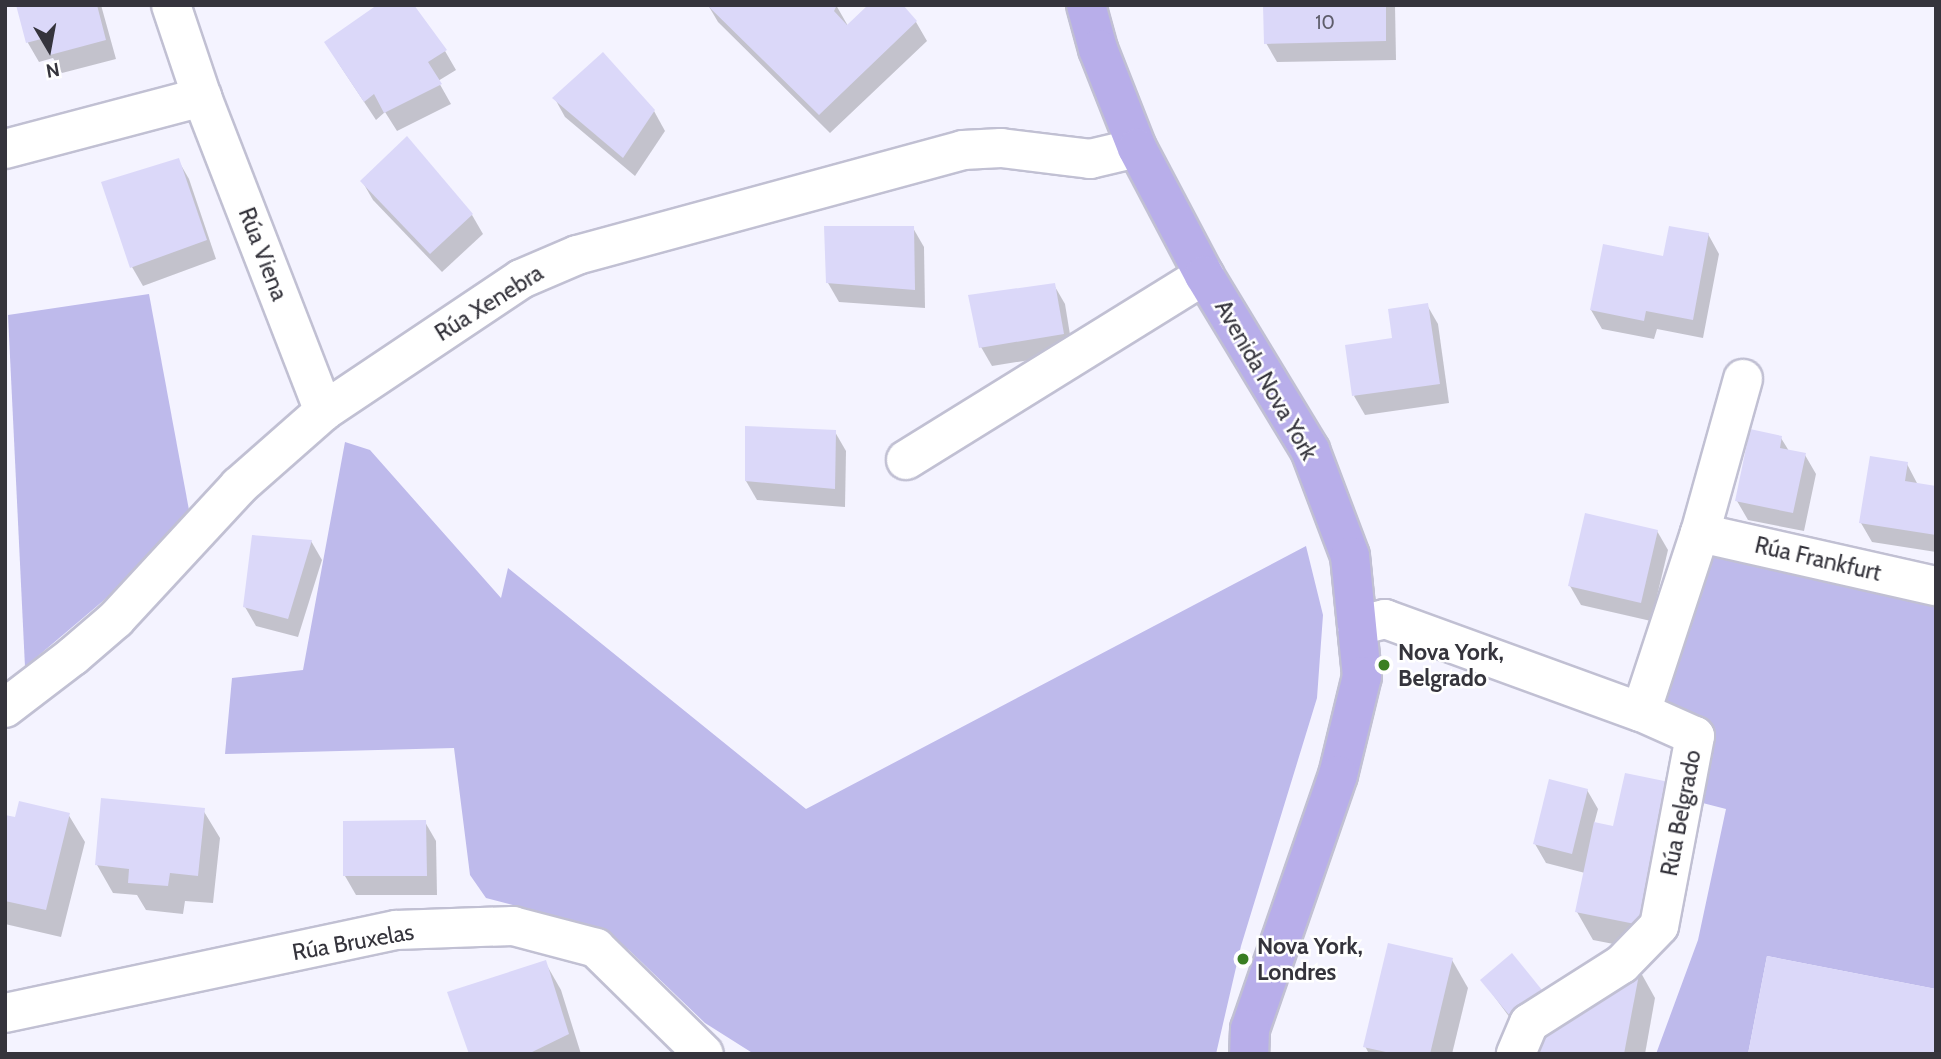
<!DOCTYPE html>
<html>
<head>
<meta charset="utf-8">
<style>
	body { margin:0 }
	#map { position:relative; width:1941px; height:1059px; overflow:hidden; background:#f4f3ff; font-family:Cabin,sans-serif }
	div>[style] { position:absolute }
	[style*='--x'] { left:calc(var(--x)*1px); top:calc(var(--y)*1px); width:calc(var(--w)*1px); rotate:calc(var(--a)*1deg) }
	.green>* { inset:0; background:#bebaeb }
	.shadow>* { inset:0; background:#0003 }
	.building>* { inset:0; background:#dbd8f9 }
	.roads { filter:drop-shadow(2px 0 #c1c0d3) drop-shadow(-2px 0 #c1c0d3) drop-shadow(0 2px #c1c0d3) drop-shadow(0 -2px #c1c0d3) }
	.minor>* { height:38px; margin:-19px; padding:0 19px; transform-origin:19px; border-radius:19px; background:#fff }
	.major>* { height:38px; margin:-19px; padding:0 19px; transform-origin:19px; border-radius:19px; background:#b8aeea }
	.dots>* { width:19px; height:19px; translate:-50% -50%; box-sizing:border-box; border:4px solid #fff; border-radius:50% }
	span { translate:-50% -50%; white-space:nowrap; text-align:center; line-height:1.15; -webkit-text-stroke:5px #fff; paint-order:stroke }
	.number-label { font-size:19px; color:#5e5d6b }
	.number-label span { -webkit-text-stroke-width:0 }
	.street-label { font-size:23px; color:#35343c }
	.poi-label { font-size:23px; color:#35343c; font-weight:700 }
	.left { translate:0 -50%; text-align:left }
	.frame { position:absolute; inset:0; border:7px solid #35343c; pointer-events:none }
	.north { position:absolute; left:14px; top:14px; width:70px; height:70px; -webkit-text-stroke:5px #fff; paint-order:stroke; rotate:170deg; font-size:19px; font-weight:700; line-height:28px; text-align:center; color:#35343c }
	.north::after { content:''; display:block; margin:auto; width:24px; height:32px; background:#35343c; clip-path:polygon(50% 0,100% 100%,50% 72%,0 100%) }
</style>
</head>
<body>
<div id="map">
	<div class="green">
		<div style="clip-path:polygon(149px 294px,189px 510px,116px 590px,25px 667px,8px 315px)"></div>
		<div style="clip-path:polygon(345px 442px,370px 450px,501px 598px,508px 568px,806px 809px,1306px 546px,1323px 615px,1317px 698px,1241px 946px,1216px 1054px,754px 1054px,705px 1023px,629px 950px,562px 918px,486px 898px,470px 875px,454px 748px,225px 754px,232px 678px,303px 670px)"></div>
		<div style="clip-path:polygon(1708px 553px,1936px 593px,1936px 989px,1767px 956px,1748px 1054px,1656px 1054px,1698px 940px,1726px 809px,1691px 800px,1660px 707px)"></div>
	</div>
	<div class="shadow">
		<div style="clip-path:polygon(17px 5px,101px 5px,116px 59px,62px 73px,53px 58px,39px 62px,28px 43px)"></div>
		<div style="clip-path:polygon(708px 5px,836px 5px,848px 26px,916px 22px,927px 41px,830px 133px,718px 22px)"></div>
		<div style="clip-path:polygon(1265px 5px,1395px 5px,1396px 60px,1277px 62px,1266px 43px)"></div>
		<div style="clip-path:polygon(445px 51px,456px 70px,438px 81px,451px 104px,397px 131px,385px 112px,376px 120px,337px 61px)"></div>
		<div style="clip-path:polygon(555px 99px,654px 111px,665px 131px,635px 176px,565px 117px)"></div>
		<div style="clip-path:polygon(407px 138px,472px 215px,483px 234px,442px 272px,373px 200px,362px 181px)"></div>
		<div style="clip-path:polygon(178px 160px,189px 179px,216px 259px,143px 286px,132px 267px)"></div>
		<div style="clip-path:polygon(913px 228px,924px 247px,925px 308px,839px 302px,828px 283px)"></div>
		<div style="clip-path:polygon(1708px 234px,1719px 254px,1703px 338px,1657px 329px,1654px 339px,1602px 329px,1591px 310px,1664px 258px)"></div>
		<div style="clip-path:polygon(1054px 285px,1065px 304px,1073px 353px,992px 366px,981px 347px)"></div>
		<div style="clip-path:polygon(1427px 305px,1438px 324px,1449px 403px,1365px 415px,1354px 396px,1394px 340px)"></div>
		<div style="clip-path:polygon(835px 432px,846px 451px,845px 507px,757px 500px,746px 481px)"></div>
		<div style="clip-path:polygon(1781px 438px,1789px 451px,1805px 455px,1816px 474px,1804px 531px,1748px 520px,1737px 501px)"></div>
		<div style="clip-path:polygon(1907px 464px,1918px 485px,1936px 487px,1936px 552px,1872px 542px,1861px 523px)"></div>
		<div style="clip-path:polygon(1657px 531px,1668px 550px,1651px 621px,1581px 605px,1570px 586px)"></div>
		<div style="clip-path:polygon(311px 541px,322px 560px,298px 637px,256px 626px,245px 607px)"></div>
		<div style="clip-path:polygon(1587px 790px,1598px 809px,1594px 824px,1615px 828px,1689px 812px,1660px 953px,1593px 940px,1577px 912px,1585px 873px,1546px 863px,1535px 844px)"></div>
		<div style="clip-path:polygon(203px 810px,220px 838px,213px 903px,185px 901px,183px 914px,146px 910px,137px 895px,113px 893px,97px 865px)"></div>
		<div style="clip-path:polygon(68px 814px,85px 842px,61px 937px,5px 924px,5px 817px,16px 820px)"></div>
		<div style="clip-path:polygon(425px 822px,436px 841px,437px 895px,356px 895px,345px 876px)"></div>
		<div style="clip-path:polygon(1452px 960px,1468px 988px,1452px 1054px,1369px 1054px,1365px 1046px)"></div>
		<div style="clip-path:polygon(545px 962px,561px 990px,581px 1054px,471px 1054px)"></div>
		<div style="clip-path:polygon(1640px 971px,1655px 998px,1645px 1054px,1540px 1054px)"></div>
		<div style="clip-path:polygon(1482px 980px,1541px 991px,1552px 1010px,1522px 1034px)"></div>
	</div>
	<div class="building">
		<div style="clip-path:polygon(16px 5px,97px 5px,106px 40px,50px 55px,45px 38px,26px 43px)"></div>
		<div style="clip-path:polygon(377px 5px,414px 5px,447px 50px,428px 62px,442px 84px,384px 113px,374px 94px,364px 102px,324px 42px)"></div>
		<div style="clip-path:polygon(707px 5px,837px 5px,834px 11px,847px 25px,868px 5px,903px 5px,917px 21px,819px 115px)"></div>
		<div style="clip-path:polygon(1263px 5px,1386px 5px,1386px 41px,1264px 44px)"></div>
		<div style="clip-path:polygon(603px 52px,655px 110px,623px 158px,552px 98px)"></div>
		<div style="clip-path:polygon(407px 136px,473px 214px,430px 254px,360px 181px)"></div>
		<div style="clip-path:polygon(179px 158px,207px 240px,130px 268px,101px 182px)"></div>
		<div style="clip-path:polygon(824px 226px,914px 226px,915px 290px,826px 283px)"></div>
		<div style="clip-path:polygon(1669px 226px,1709px 233px,1693px 320px,1646px 311px,1644px 321px,1590px 310px,1603px 244px,1663px 256px)"></div>
		<div style="clip-path:polygon(1055px 283px,1064px 334px,979px 348px,968px 295px)"></div>
		<div style="clip-path:polygon(1428px 303px,1440px 384px,1352px 396px,1345px 345px,1392px 338px,1388px 309px)"></div>
		<div style="clip-path:polygon(745px 426px,836px 430px,835px 489px,745px 481px)"></div>
		<div style="clip-path:polygon(1750px 429px,1782px 436px,1780px 448px,1806px 453px,1793px 513px,1735px 501px)"></div>
		<div style="clip-path:polygon(1870px 456px,1908px 462px,1905px 481px,1936px 486px,1936px 535px,1859px 523px)"></div>
		<div style="clip-path:polygon(1585px 513px,1658px 530px,1641px 603px,1568px 586px)"></div>
		<div style="clip-path:polygon(252px 535px,312px 540px,288px 619px,243px 607px)"></div>
		<div style="clip-path:polygon(1625px 773px,1674px 783px,1645px 926px,1575px 912px,1594px 822px,1613px 826px)"></div>
		<div style="clip-path:polygon(1549px 779px,1588px 789px,1572px 854px,1533px 844px)"></div>
		<div style="clip-path:polygon(101px 798px,205px 808px,198px 876px,170px 873px,168px 886px,128px 883px,129px 869px,95px 865px)"></div>
		<div style="clip-path:polygon(19px 801px,70px 813px,46px 910px,5px 901px,5px 815px,15px 817px)"></div>
		<div style="clip-path:polygon(426px 820px,427px 876px,343px 876px,343px 821px)"></div>
		<div style="clip-path:polygon(1388px 943px,1453px 958px,1430px 1054px,1395px 1054px,1363px 1047px)"></div>
		<div style="clip-path:polygon(1512px 953px,1542px 990px,1510px 1016px,1480px 980px)"></div>
		<div style="clip-path:polygon(1767px 956px,1936px 989px,1936px 1054px,1748px 1054px)"></div>
		<div style="clip-path:polygon(546px 960px,569px 1034px,528px 1054px,469px 1054px,447px 992px)"></div>
		<div style="clip-path:polygon(1640px 969px,1624px 1054px,1538px 1054px,1549px 1026px)"></div>
	</div>
	<div class="roads">
		<div class="minor">
			<div style="--x:171;--y:5;--w:97;--a:71.4"></div>
			<div style="--x:202;--y:97;--w:337;--a:68.8"></div>
			<div style="--x:5;--y:149;--w:204;--a:-14.8"></div>
			<div style="--x:906;--y:460;--w:351;--a:-31.8"></div>
			<div style="--x:1700;--y:533;--w:242;--a:12.7"></div>
			<div style="--x:1357;--y:626;--w:29;--a:-14"></div>
			<div style="--x:1385;--y:619;--w:272;--a:20"></div>
			<div style="--x:1641;--y:712;--w:59;--a:24"></div>
			<div style="--x:1695;--y:736;--w:193;--a:100.7"></div>
			<div style="--x:1659;--y:926;--w:53;--a:134.2"></div>
			<div style="--x:1622;--y:964;--w:110;--a:147.6"></div>
			<div style="--x:1529;--y:1023;--w:34;--a:113"></div>
			<div style="--x:5;--y:708;--w:86;--a:-37.4"></div>
			<div style="--x:73;--y:656;--w:57;--a:-40.7"></div>
			<div style="--x:116;--y:619;--w:181;--a:-47.2"></div>
			<div style="--x:239;--y:486;--w:113;--a:-41.4"></div>
			<div style="--x:324;--y:411;--w:237;--a:-33.8"></div>
			<div style="--x:521;--y:279;--w:61;--a:-23.2"></div>
			<div style="--x:577;--y:255;--w:400;--a:-15.2"></div>
			<div style="--x:963;--y:150;--w:38;--a:-3"></div>
			<div style="--x:1001;--y:148;--w:90;--a:7"></div>
			<div style="--x:1090;--y:159;--w:48;--a:-13.2"></div>
			<div style="--x:1641;--y:712;--w:188;--a:-71.8"></div>
			<div style="--x:1700;--y:533;--w:160;--a:-74.4"></div>
			<div style="--x:5;--y:1013;--w:400;--a:-12"></div>
			<div style="--x:396;--y:930;--w:117;--a:-2"></div>
			<div style="--x:513;--y:926;--w:86;--a:14.8"></div>
			<div style="--x:596;--y:948;--w:151;--a:44.5"></div>
		</div>
		<div class="major">
			<div style="--x:1086;--y:5;--w:46;--a:74.7"></div>
			<div style="--x:1098;--y:49;--w:106;--a:68.5"></div>
			<div style="--x:1137;--y:148;--w:144;--a:62.2"></div>
			<div style="--x:1204;--y:275;--w:205;--a:58.8"></div>
			<div style="--x:1310;--y:450;--w:113;--a:69.3"></div>
			<div style="--x:1350;--y:556;--w:121;--a:84.3"></div>
			<div style="--x:1362;--y:676;--w:102;--a:103.6"></div>
			<div style="--x:1338;--y:775;--w:269;--a:109.1"></div>
			<div style="--x:1250;--y:1029;--w:25;--a:92"></div>
		</div>
	</div>
	<div class="dots">
		<div style="left:1384px;top:665px;background:#3a7e22"></div>
		<div style="left:1243px;top:959px;background:#3a7e22"></div>
	</div>
	<div class="number-label">
		<span style="left:1325px;top:23px">10</span>
	</div>
	<div class="street-label">
		<span style="left:263px;top:254px;rotate:69deg">Rúa Viena</span>
		<span style="left:489px;top:303px;rotate:-32deg">Rúa Xenebra</span>
		<span style="left:1266px;top:380px;rotate:60deg">Avenida Nova York</span>
		<span style="left:1818px;top:559px;rotate:13deg">Rúa Frankfurt</span>
		<span style="left:1681px;top:813px;rotate:-79deg">Rúa Belgrado</span>
		<span style="left:353px;top:942px;rotate:-10deg">Rúa Bruxelas</span>
	</div>
	<div class="poi-label">
		<span class="left" style="left:1398px;top:665px">Nova York,<br>Belgrado</span>
		<span class="left" style="left:1257px;top:959px">Nova York,<br>Londres</span>
	</div>
	<div class="frame"></div>
	<div class="north">N</div>
</div>
</body>
</html>
